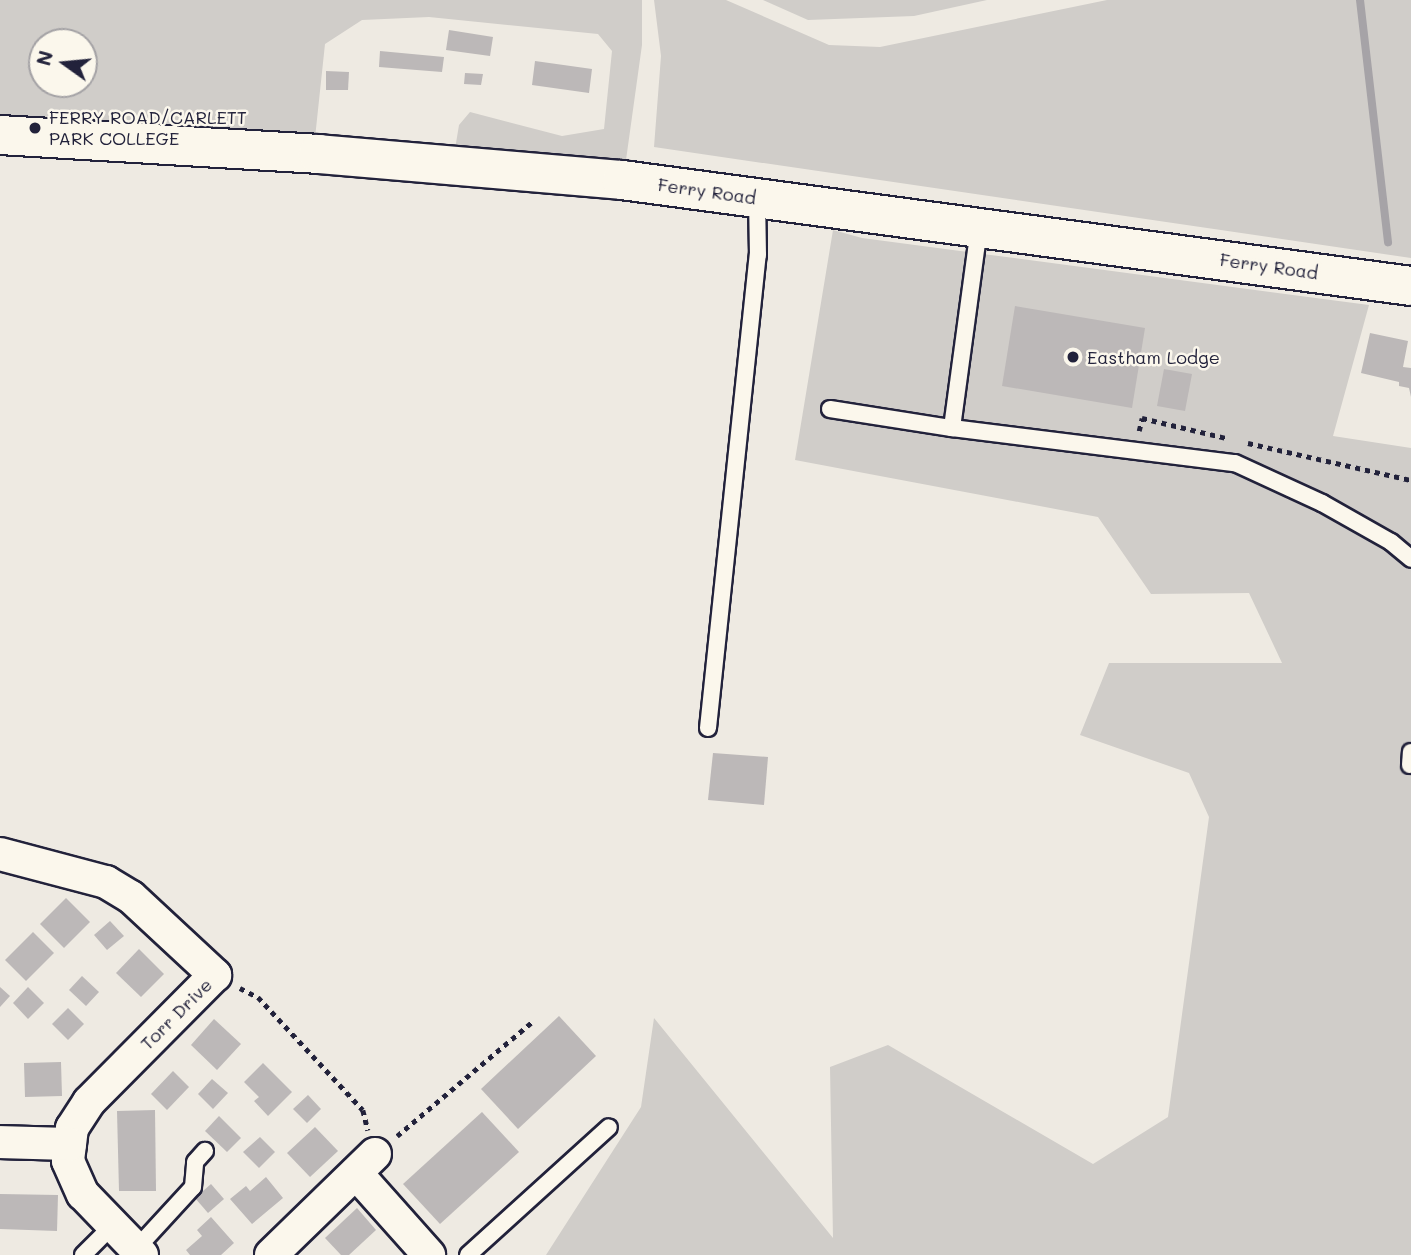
<!DOCTYPE html>
<html>
<head>
<meta charset="utf-8">
<style>
	body { margin:0 }
	#map { position:relative; width:1411px; height:1255px; overflow:hidden; background:#eeeae2; font-family:Mali,sans-serif }
	div>[style] { position:absolute }
	[style*='--x'] { left:calc(var(--x)*1px); top:calc(var(--y)*1px); width:calc(var(--w)*1px); rotate:calc(var(--a)*1deg) }
	.green>* { inset:0; background:#d0cdc9 }
	.stream>* { height:8px; margin:-4px; padding:0 4px; transform-origin:4px; border-radius:4px; background:#a6a3a7 }
	.building>* { inset:0; background:#bcb8b8 }
	.path>* { height:4.5px; margin-top:-2.25px; transform-origin:0; background:repeating-linear-gradient(90deg,#22223b 0 5px,transparent 0 10px) }
	.roads { filter:drop-shadow(2px 0 #22223b) drop-shadow(-2px 0 #22223b) drop-shadow(0 2px #22223b) drop-shadow(0 -2px #22223b) }
	.service>* { height:16px; margin:-8px; padding:0 8px; transform-origin:8px; border-radius:8px; background:#fbf7ec }
	.minor>* { height:32px; margin:-16px; padding:0 16px; transform-origin:16px; border-radius:16px; background:#fbf7ec }
	.tertiary>* { height:38px; margin:-19px; padding:0 19px; transform-origin:19px; border-radius:19px; background:#fbf7ec }
	.dots>* { width:19px; height:19px; translate:-50% -50%; box-sizing:border-box; border:4px solid #fbf7ec; border-radius:50% }
	span { translate:-50% -50%; white-space:nowrap; text-align:center; line-height:1.15; -webkit-text-stroke:5px #fbf7ec; paint-order:stroke }
	.poi-label { font-size:18px; color:#22223b }
	.left { translate:0 -50%; text-align:left }
	.street-label { font-size:18px; color:#22223b }
	.north { position:absolute; left:28px; top:28px; width:70px; height:70px; box-sizing:border-box; background:#fbf7ec; border:2px solid #a4a2a5; border-radius:50%; rotate:285deg; font-size:19px; font-weight:700; line-height:28px; text-align:center; color:#22223b }
	.north::after { content:''; display:block; margin:auto; width:24px; height:32px; background:#22223b; clip-path:polygon(50% 0,100% 100%,50% 72%,0 100%) }
</style>
</head>
<body>
<div id="map">
	<div class="green">
		<div style="clip-path:polygon(evenodd,0 0,642px 0,642px 45px,626px 160px,455px 149px,459px 125px,470px 112px,562px 136px,604px 129px,612px 51px,598px 34px,429px 17px,362px 20px,325px 44px,315px 138px,0 119px,0 0,42px 42px,84px 42px,84px 84px,42px 84px,42px 42px)"></div>
		<div style="clip-path:polygon(654px 0,726px 0,829px 45px,880px 47px,1107px 0,1411px 0,1411px 258px,654px 147px,661px 56px)"></div>
		<div style="clip-path:polygon(763px 0,987px 0,914px 16px,808px 20px)"></div>
		<div style="clip-path:polygon(833px 230px,862px 238px,1369px 305px,1333px 436px,1411px 448px,1411px 1255px,546px 1255px,641px 1107px,654px 1018px,833px 1238px,830px 1067px,888px 1045px,1093px 1164px,1168px 1117px,1209px 817px,1189px 773px,1080px 735px,1109px 663px,1282px 663px,1249px 593px,1151px 594px,1098px 517px,795px 460px)"></div>
	</div>
	<div class="stream">
		<div style="--x:1360;--y:0;--w:244;--a:83.4"></div>
	</div>
	<div class="building">
		<div style="clip-path:polygon(449px 30px,493px 37px,490px 56px,446px 50px)"></div>
		<div style="clip-path:polygon(380px 51px,444px 57px,442px 72px,379px 67px)"></div>
		<div style="clip-path:polygon(535px 61px,592px 69px,589px 93px,532px 85px)"></div>
		<div style="clip-path:polygon(326px 71px,349px 72px,348px 90px,326px 90px)"></div>
		<div style="clip-path:polygon(465px 73px,483px 74px,481px 85px,464px 84px)"></div>
		<div style="clip-path:polygon(1015px 306px,1145px 328px,1132px 408px,1002px 386px)"></div>
		<div style="clip-path:polygon(1370px 333px,1408px 341px,1403px 367px,1411px 368px,1411px 397px,1409px 388px,1399px 386px,1399px 382px,1361px 373px)"></div>
		<div style="clip-path:polygon(1164px 369px,1192px 374px,1185px 411px,1157px 406px)"></div>
		<div style="clip-path:polygon(713px 753px,768px 757px,764px 805px,708px 800px)"></div>
		<div style="clip-path:polygon(66px 898px,90px 922px,64px 948px,40px 924px)"></div>
		<div style="clip-path:polygon(110px 921px,124px 936px,107px 950px,94px 935px)"></div>
		<div style="clip-path:polygon(33px 932px,54px 953px,26px 981px,5px 960px)"></div>
		<div style="clip-path:polygon(139px 949px,164px 974px,141px 997px,116px 973px)"></div>
		<div style="clip-path:polygon(82px 976px,99px 992px,86px 1006px,69px 990px)"></div>
		<div style="clip-path:polygon(0 987px,10px 996px,0 1007px)"></div>
		<div style="clip-path:polygon(28px 987px,44px 1003px,28px 1019px,13px 1003px)"></div>
		<div style="clip-path:polygon(68px 1008px,84px 1024px,68px 1040px,52px 1024px)"></div>
		<div style="clip-path:polygon(559px 1016px,596px 1056px,518px 1129px,481px 1089px)"></div>
		<div style="clip-path:polygon(214px 1019px,241px 1044px,217px 1070px,191px 1045px)"></div>
		<div style="clip-path:polygon(61px 1062px,62px 1096px,25px 1097px,24px 1063px)"></div>
		<div style="clip-path:polygon(263px 1063px,292px 1092px,268px 1116px,254px 1101px,259px 1097px,244px 1082px)"></div>
		<div style="clip-path:polygon(173px 1071px,189px 1087px,167px 1110px,151px 1094px)"></div>
		<div style="clip-path:polygon(212px 1079px,228px 1093px,213px 1109px,198px 1094px)"></div>
		<div style="clip-path:polygon(308px 1095px,321px 1109px,307px 1123px,293px 1109px)"></div>
		<div style="clip-path:polygon(155px 1110px,156px 1191px,119px 1191px,117px 1111px)"></div>
		<div style="clip-path:polygon(482px 1112px,519px 1152px,440px 1224px,403px 1184px)"></div>
		<div style="clip-path:polygon(219px 1116px,241px 1138px,227px 1152px,205px 1131px)"></div>
		<div style="clip-path:polygon(315px 1127px,338px 1151px,310px 1177px,287px 1153px)"></div>
		<div style="clip-path:polygon(260px 1137px,275px 1152px,259px 1168px,243px 1152px)"></div>
		<div style="clip-path:polygon(266px 1177px,283px 1198px,252px 1224px,230px 1199px,246px 1186px,250px 1191px)"></div>
		<div style="clip-path:polygon(211px 1184px,224px 1199px,208px 1213px,195px 1198px)"></div>
		<div style="clip-path:polygon(0 1194px,58px 1195px,57px 1231px,0 1229px)"></div>
		<div style="clip-path:polygon(357px 1208px,376px 1230px,349px 1255px,341px 1255px,325px 1238px)"></div>
		<div style="clip-path:polygon(211px 1217px,234px 1243px,221px 1255px,190px 1255px,186px 1250px,202px 1236px,197px 1230px)"></div>
	</div>
	<div class="path">
		<div style="--x:1139;--y:431;--w:13;--a:-77"></div>
		<div style="--x:1142;--y:418;--w:86;--a:13.4"></div>
		<div style="--x:1248;--y:443;--w:167;--a:12.8"></div>
		<div style="--x:240;--y:988;--w:20;--a:27"></div>
		<div style="--x:258;--y:997;--w:154;--a:47.1"></div>
		<div style="--x:363;--y:1110;--w:21;--a:76"></div>
		<div style="--x:397;--y:1136;--w:178;--a:-40.2"></div>
	</div>
	<div class="roads">
		<div class="service">
			<div style="--x:979;--y:228;--w:202;--a:97.7"></div>
			<div style="--x:952;--y:428;--w:285;--a:7.1"></div>
			<div style="--x:1235;--y:463;--w:96;--a:24.7"></div>
			<div style="--x:1322;--y:503;--w:79;--a:29.5"></div>
			<div style="--x:1391;--y:542;--w:26;--a:40"></div>
			<div style="--x:830;--y:409;--w:123;--a:8.9"></div>
			<div style="--x:708;--y:728;--w:476;--a:-84"></div>
			<div style="--x:758;--y:255;--w:57;--a:-91"></div>
			<div style="--x:1410;--y:765;--w:13;--a:-86"></div>
			<div style="--x:136;--y:1249;--w:84;--a:-47.4"></div>
			<div style="--x:193;--y:1187;--w:25;--a:-85"></div>
			<div style="--x:195;--y:1162;--w:15;--a:-48"></div>
			<div style="--x:83;--y:1255;--w:42;--a:-45"></div>
			<div style="--x:468;--y:1255;--w:190;--a:-42.2"></div>
		</div>
		<div class="minor">
			<div style="--x:0;--y:854;--w:110;--a:14.8"></div>
			<div style="--x:106;--y:882;--w:29;--a:31"></div>
			<div style="--x:131;--y:897;--w:115;--a:42.9"></div>
			<div style="--x:215;--y:975;--w:179;--a:134.8"></div>
			<div style="--x:89;--y:1102;--w:31;--a:123"></div>
			<div style="--x:72;--y:1128;--w:33;--a:97"></div>
			<div style="--x:68;--y:1161;--w:36;--a:66"></div>
			<div style="--x:83;--y:1194;--w:85;--a:46"></div>
			<div style="--x:0;--y:1142;--w:70;--a:1.6"></div>
			<div style="--x:356;--y:1173;--w:110;--a:48.3"></div>
			<div style="--x:271;--y:1255;--w:145;--a:-44.2"></div>
		</div>
		<div class="tertiary">
			<div style="--x:0;--y:135;--w:319;--a:3.4"></div>
			<div style="--x:318;--y:154;--w:305;--a:4.9"></div>
			<div style="--x:622;--y:180;--w:796;--a:7.65"></div>
		</div>
	</div>
	<div class="dots">
		<div style="left:35px;top:128px;background:#22223b"></div>
		<div style="left:1073px;top:357px;background:#22223b"></div>
	</div>
	<div class="poi-label">
		<span class="left" style="left:49px;top:128px">FERRY ROAD/CARLETT<br>PARK COLLEGE</span>
		<span class="left" style="left:1087px;top:357px">Eastham Lodge</span>
	</div>
	<div class="street-label">
		<span style="left:707px;top:191px;rotate:8deg">Ferry Road</span>
		<span style="left:1269px;top:266px;rotate:8deg">Ferry Road</span>
		<span style="left:176px;top:1014px;rotate:-45deg">Torr Drive</span>
	</div>
	<div class="north">N</div>
</div>
</body>
</html>
